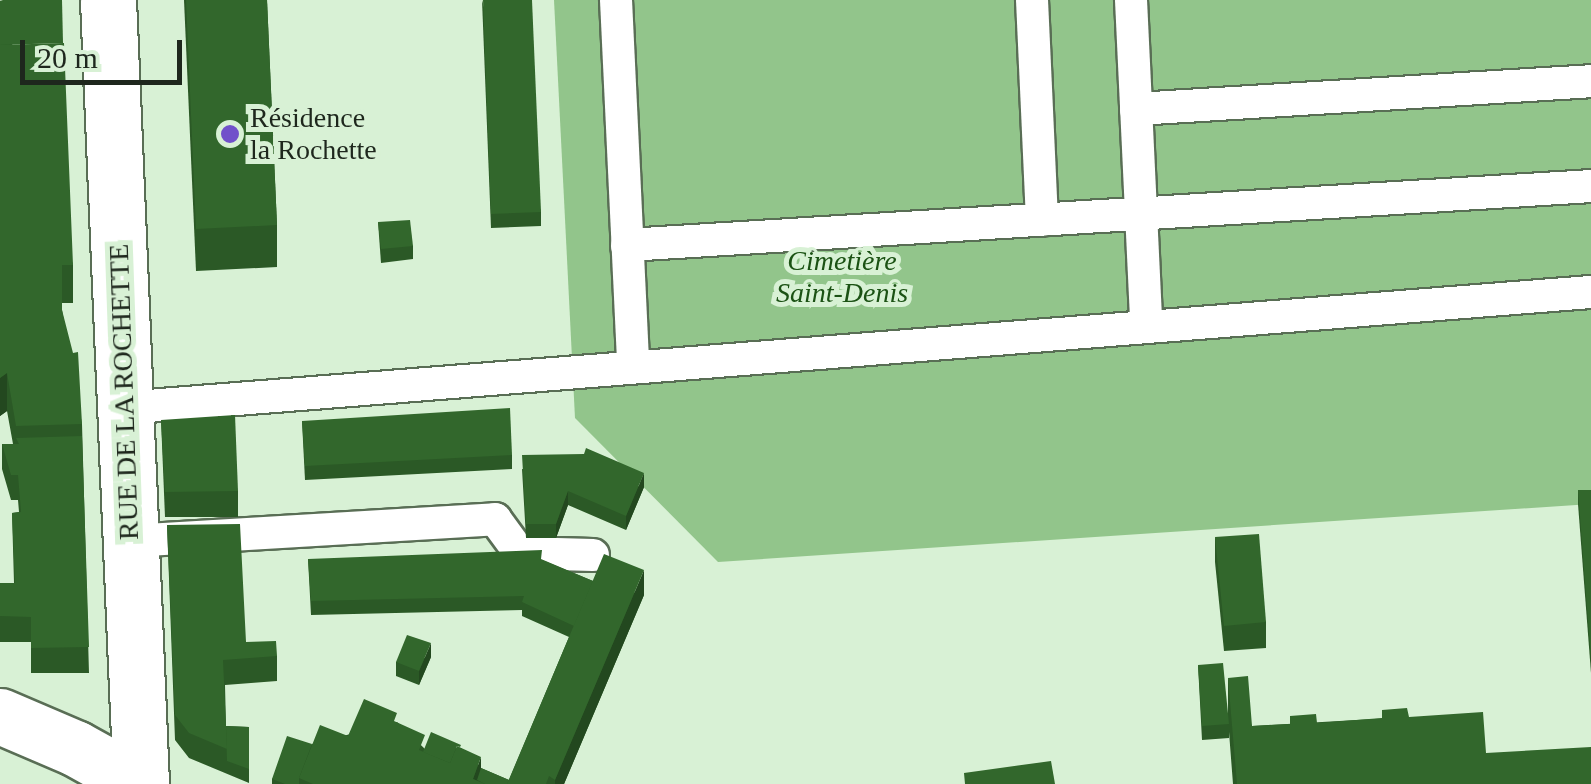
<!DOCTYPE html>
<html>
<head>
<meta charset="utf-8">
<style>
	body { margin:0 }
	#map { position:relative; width:1591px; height:784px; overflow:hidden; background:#d8f1d5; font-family:"Times New Roman",serif }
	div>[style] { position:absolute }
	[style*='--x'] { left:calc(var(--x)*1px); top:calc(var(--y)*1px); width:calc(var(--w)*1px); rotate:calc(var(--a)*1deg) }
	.green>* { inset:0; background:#92c58b }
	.roads { filter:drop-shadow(2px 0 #596e55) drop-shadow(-2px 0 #596e55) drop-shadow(0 2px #596e55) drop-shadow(0 -2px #596e55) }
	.service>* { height:32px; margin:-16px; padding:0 16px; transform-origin:16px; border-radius:16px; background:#fff }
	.minor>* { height:55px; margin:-27.5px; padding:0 27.5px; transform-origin:27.5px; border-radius:27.5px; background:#fff }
	.wall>* { inset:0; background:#2b5926 }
	.shaded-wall>* { inset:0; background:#23481f }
	.building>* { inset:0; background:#32672c }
	.dots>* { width:28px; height:28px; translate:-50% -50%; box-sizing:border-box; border:5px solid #d8f1d5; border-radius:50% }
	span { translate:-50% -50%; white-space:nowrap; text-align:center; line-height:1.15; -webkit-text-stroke:10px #d8f1d5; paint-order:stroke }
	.poi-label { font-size:28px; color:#1e271d }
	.left { translate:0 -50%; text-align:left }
	.park-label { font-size:28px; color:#1b5214; font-style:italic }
	.street-label { font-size:28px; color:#1e271d }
	.scale { position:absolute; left:20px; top:40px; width:162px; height:45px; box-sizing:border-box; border:5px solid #1e271d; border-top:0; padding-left:12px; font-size:30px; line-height:35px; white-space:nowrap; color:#1e271d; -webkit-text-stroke:8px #d8f1d5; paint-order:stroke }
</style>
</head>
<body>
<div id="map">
	<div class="green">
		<div style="clip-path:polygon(554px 0,1591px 0,1591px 504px,718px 562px,575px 418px)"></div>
	</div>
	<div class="roads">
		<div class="service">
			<div style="--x:616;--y:0;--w:367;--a:87.3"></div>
			<div style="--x:1032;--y:0;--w:220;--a:87.4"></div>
			<div style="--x:1131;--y:0;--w:324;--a:87.3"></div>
			<div style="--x:1136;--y:109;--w:456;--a:-3.5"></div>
			<div style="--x:627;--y:245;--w:966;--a:-3.5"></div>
			<div style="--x:123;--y:408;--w:1473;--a:-4.52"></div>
			<div style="--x:130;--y:541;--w:366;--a:-3.4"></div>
			<div style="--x:495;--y:519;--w:42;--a:53.7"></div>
			<div style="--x:520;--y:553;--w:73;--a:1.6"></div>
		</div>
		<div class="minor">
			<div style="--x:108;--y:0;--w:785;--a:87.59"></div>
			<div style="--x:0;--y:716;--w:82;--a:23.1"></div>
			<div style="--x:75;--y:748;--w:74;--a:29"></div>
		</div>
	</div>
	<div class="wall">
		<div style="clip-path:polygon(0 0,73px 265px,73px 303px,62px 303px,62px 310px,82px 424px,89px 673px,31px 673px,31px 642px,0 642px,0 583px,14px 583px,12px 513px,19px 512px,18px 500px,11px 500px,2px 469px,2px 444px,13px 444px,7px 411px,0 416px)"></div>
		<div style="clip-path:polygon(184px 0,267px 0,277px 225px,277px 267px,196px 271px)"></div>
		<div style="clip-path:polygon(482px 0,541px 212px,541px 226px,491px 228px)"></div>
		<div style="clip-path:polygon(378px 222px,413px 246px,413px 259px,381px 263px)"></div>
		<div style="clip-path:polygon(161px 420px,238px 491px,238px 517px,165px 517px)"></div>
		<div style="clip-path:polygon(302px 421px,512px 455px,512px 469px,305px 480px)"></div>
		<div style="clip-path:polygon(522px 469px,644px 487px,626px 530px,568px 505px,556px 538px,526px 538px)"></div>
		<div style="clip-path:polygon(1578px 490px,1591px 490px,1591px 673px,1578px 504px)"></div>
		<div style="clip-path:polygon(167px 525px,246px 642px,277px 656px,277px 681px,225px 685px,226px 726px,249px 727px,249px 783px,189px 758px,175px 740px)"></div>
		<div style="clip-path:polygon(1215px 537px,1266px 622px,1266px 648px,1224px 651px,1215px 562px)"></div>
		<div style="clip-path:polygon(308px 559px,542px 560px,593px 581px,644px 595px,564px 784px,272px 784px,272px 779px,312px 744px,397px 722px,425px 749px,461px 748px,481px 768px,509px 780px,569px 637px,522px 616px,522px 610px,311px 615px)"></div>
		<div style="clip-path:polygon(431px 657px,419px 685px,396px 676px,396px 662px)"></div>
		<div style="clip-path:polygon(1198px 665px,1228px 714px,1228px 678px,1252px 726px,1409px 717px,1486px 753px,1591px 784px,1233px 784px,1229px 732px,1229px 738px,1202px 740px)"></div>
	</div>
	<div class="shaded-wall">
		<div style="clip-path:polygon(7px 373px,7px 411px,0 416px,0 378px)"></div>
		<div style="clip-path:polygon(644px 473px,644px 487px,626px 530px,626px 516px)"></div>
		<div style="clip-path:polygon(568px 491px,568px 505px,556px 538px,556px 524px)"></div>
		<div style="clip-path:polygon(644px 570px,644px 595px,564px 784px,555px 784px,555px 780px)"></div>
		<div style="clip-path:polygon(431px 643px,431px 657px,419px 685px,419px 671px)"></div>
		<div style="clip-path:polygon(481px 757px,481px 782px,473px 779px)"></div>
	</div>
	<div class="building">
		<div style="clip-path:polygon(3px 0,62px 0,63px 43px,0 45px,0 1px)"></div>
		<div style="clip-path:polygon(186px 0,267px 0,277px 225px,196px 229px)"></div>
		<div style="clip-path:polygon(483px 0,532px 0,541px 212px,491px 214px)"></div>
		<div style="clip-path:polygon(64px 43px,73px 265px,62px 265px,62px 310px,73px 353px,78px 352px,82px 424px,16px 426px,7px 373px,0 378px,0 45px)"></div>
		<div style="clip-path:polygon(410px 220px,413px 246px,381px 249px,378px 222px)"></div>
		<div style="clip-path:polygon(510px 408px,512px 455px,305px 466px,302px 421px)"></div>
		<div style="clip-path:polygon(235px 415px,238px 491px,165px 492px,161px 420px)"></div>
		<div style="clip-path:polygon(82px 436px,89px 647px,31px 648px,31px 617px,0 616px,0 583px,15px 583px,12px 513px,21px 512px,18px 475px,11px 475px,2px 444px,19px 444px,16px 438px)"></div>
		<div style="clip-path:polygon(586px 448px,644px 473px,626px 516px,568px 491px,556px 524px,526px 524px,522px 455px,584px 454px)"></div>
		<div style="clip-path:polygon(1578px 490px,1591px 490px,1591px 659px)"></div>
		<div style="clip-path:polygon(240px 524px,246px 642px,276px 641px,277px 656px,223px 660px,227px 749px,189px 733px,175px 715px,167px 525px)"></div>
		<div style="clip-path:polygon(1259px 534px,1266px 622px,1224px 626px,1215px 537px)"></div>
		<div style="clip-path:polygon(542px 550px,541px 559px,593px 581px,574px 626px,522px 602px,524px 596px,311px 601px,308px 559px)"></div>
		<div style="clip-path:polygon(604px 554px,644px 570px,555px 780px,549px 776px,546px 784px,507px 784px)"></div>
		<div style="clip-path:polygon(407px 635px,431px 643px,419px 671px,396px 662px)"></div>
		<div style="clip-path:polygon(1223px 663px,1229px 724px,1202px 726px,1198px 665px)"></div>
		<div style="clip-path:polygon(1248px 676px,1252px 726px,1290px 724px,1290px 716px,1316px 714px,1317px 723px,1382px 718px,1382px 710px,1407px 708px,1409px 717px,1483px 712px,1486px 753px,1591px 747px,1591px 784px,1237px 784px,1228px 678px)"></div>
		<div style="clip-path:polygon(364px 699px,397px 713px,394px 721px,425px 735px,419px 750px,450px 763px,457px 746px,481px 757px,473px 779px,485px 784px,313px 784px,299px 778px,320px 725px,348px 736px)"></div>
		<div style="clip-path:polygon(226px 726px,249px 727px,249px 769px,227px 761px)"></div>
		<div style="clip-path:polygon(431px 732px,461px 745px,460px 747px,457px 746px,450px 763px,423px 752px)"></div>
		<div style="clip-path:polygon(287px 736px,312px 744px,299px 778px,299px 784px,285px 784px,272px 779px)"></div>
		<div style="clip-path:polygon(1051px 761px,1055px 784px,965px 784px,964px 773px)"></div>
		<div style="clip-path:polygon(481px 768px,509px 780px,507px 784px,485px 784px,477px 780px)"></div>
	</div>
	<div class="dots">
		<div style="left:230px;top:134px;background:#7151ca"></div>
	</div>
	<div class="poi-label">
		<span class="left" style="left:250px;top:134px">Résidence<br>la Rochette</span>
	</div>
	<div class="park-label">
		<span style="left:842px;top:277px">Cimetière<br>Saint-Denis</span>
	</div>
	<div class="street-label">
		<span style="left:124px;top:392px;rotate:-92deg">RUE DE LA ROCHETTE</span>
	</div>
	<div class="scale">20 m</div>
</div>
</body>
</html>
